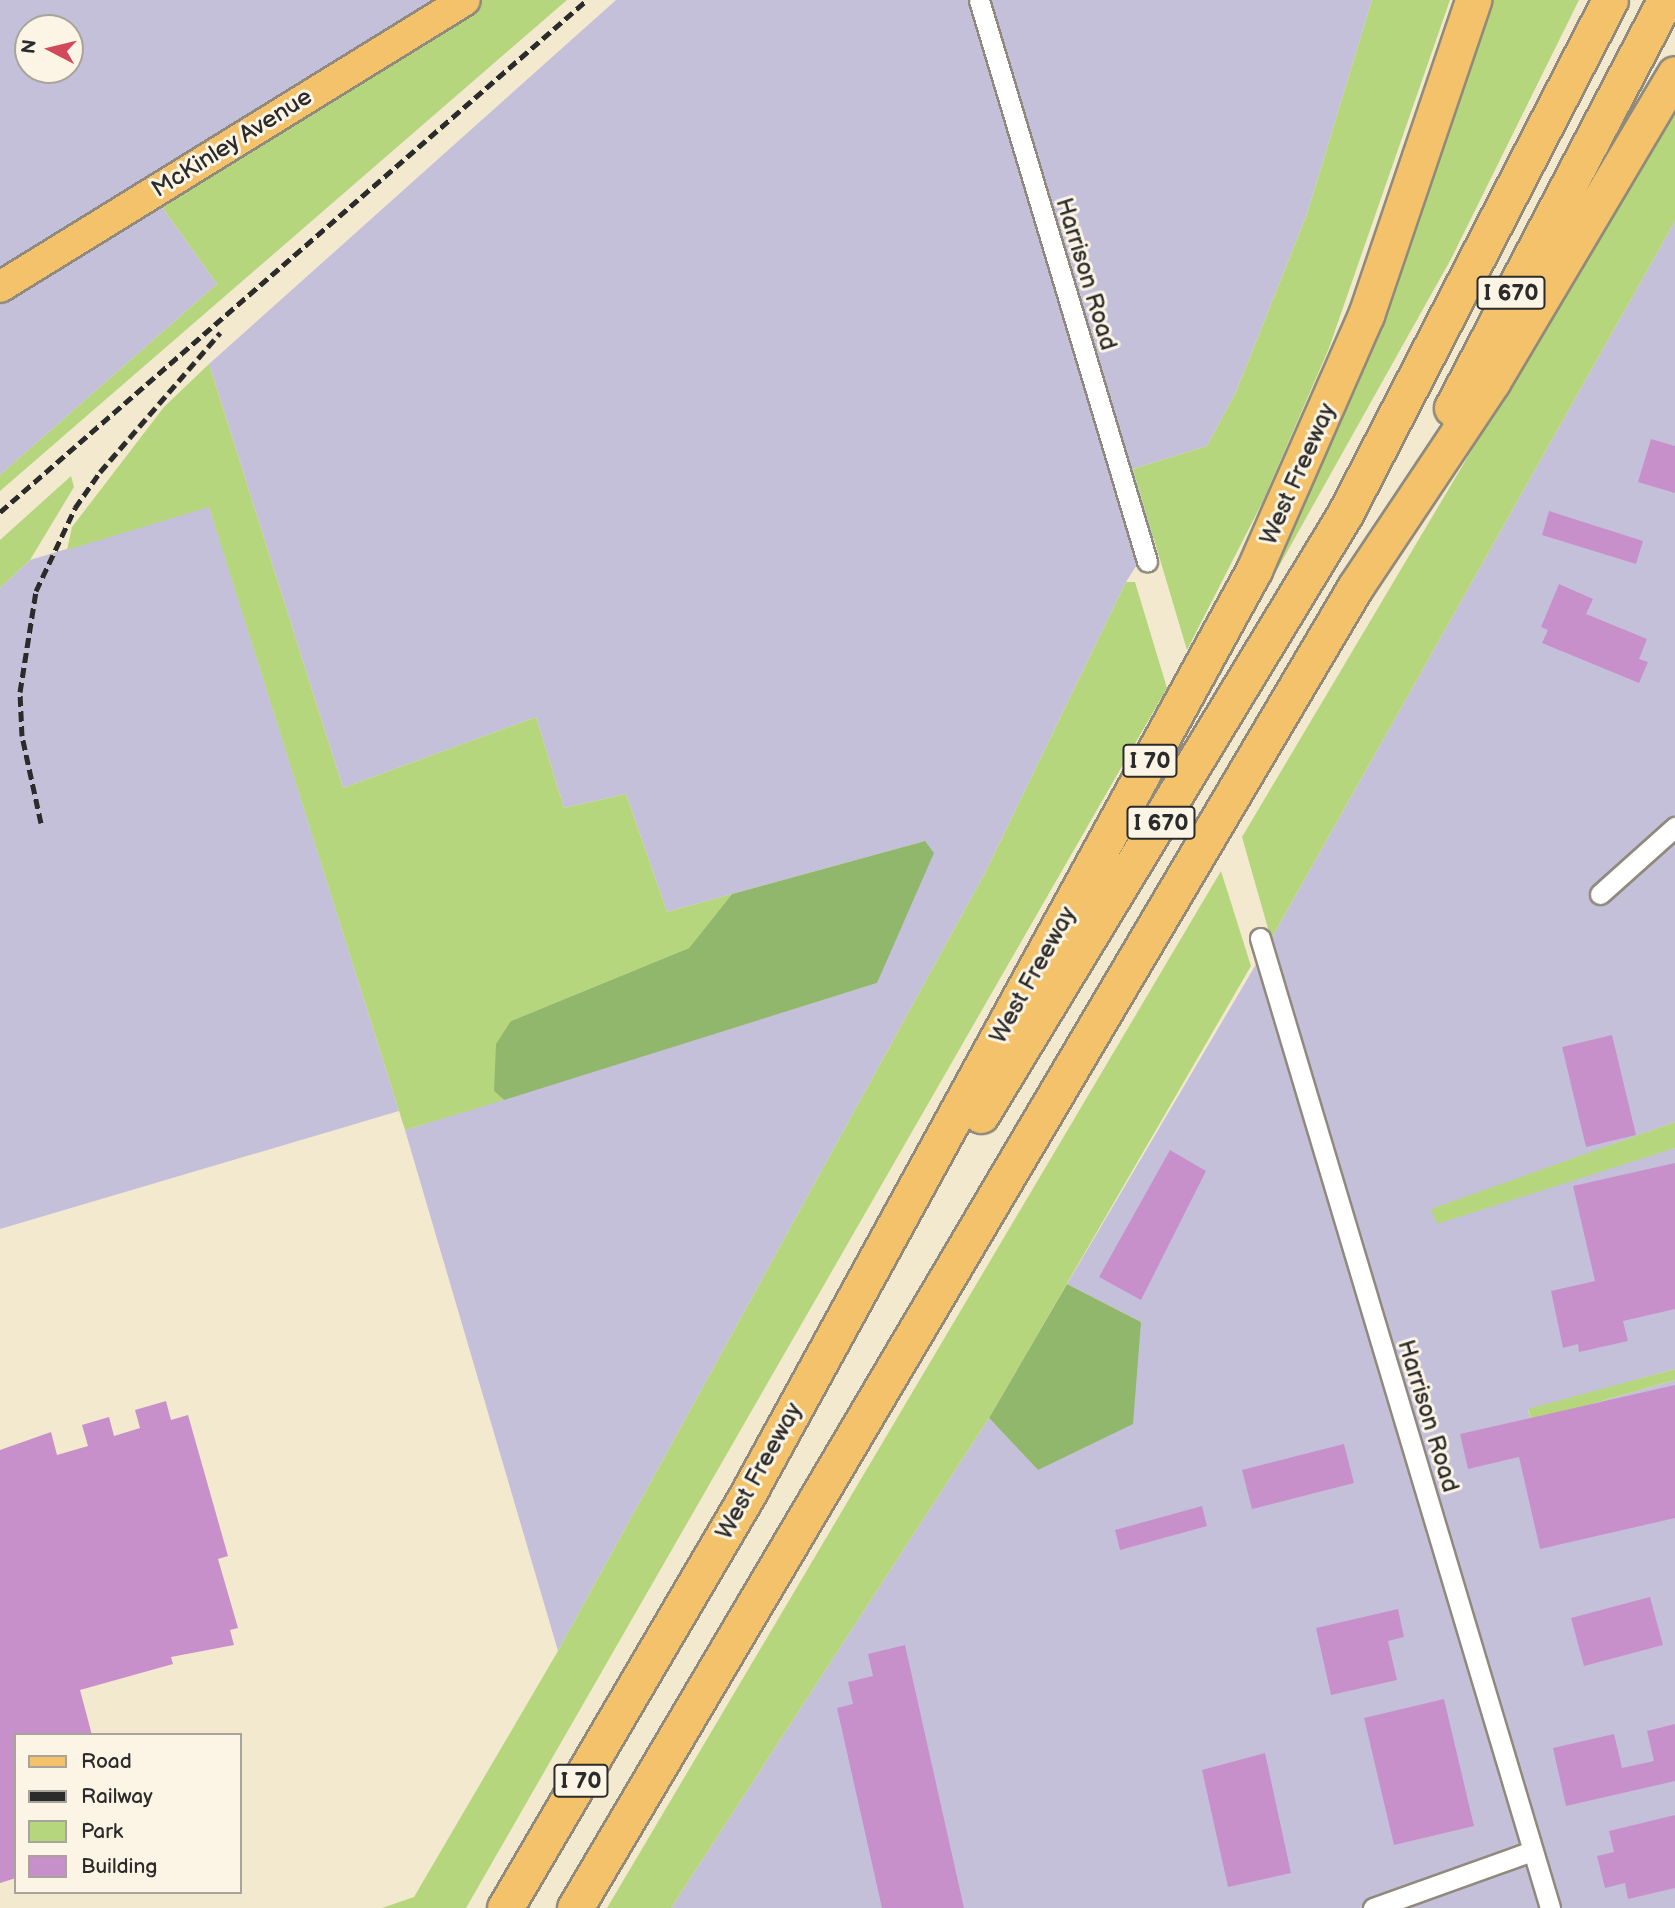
<!DOCTYPE html>
<html>
<head>
<meta charset="utf-8">
<style>
	body { margin:0 }
	#map { position:relative; width:1675px; height:1908px; overflow:hidden; background:#f3e9cf; font-family:"Balsamiq Sans",sans-serif }
	div>[style] { position:absolute }
	[style*='--x'] { left:calc(var(--x)*1px); top:calc(var(--y)*1px); width:calc(var(--w)*1px); rotate:calc(var(--a)*1deg) }
	.industrial>* { inset:0; background:#c5c0da }
	.green>* { inset:0; background:#b6d67d }
	.forest>* { inset:0; background:#90b76c }
	.building>* { inset:0; background:#c890ca }
	.roads { filter:drop-shadow(2px 0 #8f8a7d) drop-shadow(-2px 0 #8f8a7d) drop-shadow(0 2px #8f8a7d) drop-shadow(0 -2px #8f8a7d) }
	.street>* { height:19px; margin:-9.5px; padding:0 9.5px; transform-origin:9.5px; border-radius:9.5px; background:#fff }
	.primary>* { height:30px; margin:-15px; padding:0 15px; transform-origin:15px; border-radius:15px; background:#f3c26a }
	.highway>* { height:35px; margin:-17.5px; padding:0 17.5px; transform-origin:17.5px; border-radius:17.5px; background:#f3c26a }
	.rail>* { height:5px; margin-top:-2.5px; transform-origin:0; background:repeating-linear-gradient(90deg,#2b2b2b 0 10px,transparent 0 15px) }
	span { translate:-50% -50%; white-space:nowrap; text-align:center; line-height:1.15; -webkit-text-stroke:6px #fcf5e5; paint-order:stroke }
	.shield-label span { padding:2px 5px; background:#fcf5e5; border:2px solid; border-radius:5px; -webkit-text-stroke-width:0 }
	.shield-label { font-size:23px; color:#2b2b2b; font-weight:700 }
	.street-label { font-size:24px; color:#2b2b2b }
	.legend { position:absolute; left:14px; top:1733px; width:228px; height:161px; box-sizing:border-box; background:#fcf5e5; border:2px solid #a8a49b; margin:0; padding:9px 12px; list-style:none; font-size:21px; color:#2b2b2b }
	.legend li { display:flex; align-items:center; gap:14px; height:35px }
	.legend b { width:35px; border:2px solid #a8a49b }
	.north { position:absolute; left:14px; top:14px; width:70px; height:70px; box-sizing:border-box; background:#fcf5e5; border:2px solid #a8a49b; border-radius:50%; rotate:277deg; font-size:19px; font-weight:700; line-height:28px; text-align:center; color:#2b2b2b }
	.north::after { content:''; display:block; margin:auto; width:24px; height:32px; background:#d1495b; clip-path:polygon(50% 0,100% 100%,50% 72%,0 100%) }
</style>
</head>
<body>
<div id="map">
	<div class="industrial">
		<div style="clip-path:polygon(evenodd,0 0,483px 0,162px 207px,217px 284px,0 475px,0 0,28px 28px,70px 28px,70px 70px,28px 70px,28px 28px)"></div>
		<div style="clip-path:polygon(616px 0,1372px 0,1307px 214px,1236px 392px,1207px 446px,1133px 469px,1154px 538px,1126px 582px,985px 873px,558px 1651px,405px 1130px,877px 983px,925px 841px,667px 912px,626px 794px,564px 808px,536px 717px,343px 788px,209px 364px)"></div>
		<div style="clip-path:polygon(1675px 221px,1675px 1122px,1431px 1210px,1675px 1148px,1675px 1369px,1528px 1410px,1532px 1421px,1675px 1380px,1675px 1908px,671px 1908px,989px 1418px,1038px 1470px,1141px 1322px,1067px 1284px,1271px 939px)"></div>
		<div style="clip-path:polygon(209px 506px,399px 1111px,0 1229px,0 588px,30px 560px)"></div>
	</div>
	<div class="green">
		<div style="clip-path:polygon(483px 0,567px 0,0 491px,0 475px,217px 284px,162px 207px)"></div>
		<div style="clip-path:polygon(1372px 0,1450px 0,1329px 348px,1263px 501px,1187px 650px,1133px 469px,1207px 446px,1236px 392px,1307px 214px)"></div>
		<div style="clip-path:polygon(1487px 0,1579px 0,1451px 259px,1273px 577px,1266px 572px)"></div>
		<div style="clip-path:polygon(1675px 108px,1675px 221px,1271px 939px,1242px 837px)"></div>
		<div style="clip-path:polygon(209px 364px,343px 788px,536px 717px,564px 808px,626px 794px,667px 912px,732px 894px,689px 948px,511px 1021px,494px 1091px,504px 1100px,405px 1130px,209px 507px,67px 550px,72px 527px,164px 407px)"></div>
		<div style="clip-path:polygon(71px 476px,74px 487px,30px 560px,0 588px,0 540px)"></div>
		<div style="clip-path:polygon(1126px 582px,1135px 582px,1167px 688px,466px 1908px,382px 1908px,414px 1897px,558px 1651px,985px 873px)"></div>
		<div style="clip-path:polygon(1221px 871px,1251px 966px,989px 1418px,671px 1908px,607px 1908px)"></div>
		<div style="clip-path:polygon(1675px 1122px,1675px 1148px,1437px 1224px,1431px 1209px)"></div>
		<div style="clip-path:polygon(1675px 1369px,1675px 1380px,1532px 1421px,1528px 1409px)"></div>
	</div>
	<div class="forest">
		<div style="clip-path:polygon(925px 841px,934px 853px,877px 983px,504px 1100px,494px 1091px,496px 1044px,511px 1021px,689px 948px,732px 894px)"></div>
		<div style="clip-path:polygon(1067px 1284px,1141px 1322px,1133px 1424px,1038px 1470px,989px 1418px)"></div>
	</div>
	<div class="building">
		<div style="clip-path:polygon(1651px 439px,1675px 446px,1675px 493px,1638px 482px)"></div>
		<div style="clip-path:polygon(1549px 511px,1643px 541px,1636px 564px,1542px 535px)"></div>
		<div style="clip-path:polygon(1559px 584px,1593px 599px,1586px 614px,1647px 639px,1639px 659px,1648px 662px,1639px 683px,1542px 643px,1548px 630px,1541px 627px)"></div>
		<div style="clip-path:polygon(1612px 1035px,1636px 1135px,1586px 1147px,1562px 1047px)"></div>
		<div style="clip-path:polygon(1170px 1150px,1206px 1171px,1141px 1300px,1099px 1277px)"></div>
		<div style="clip-path:polygon(1675px 1163px,1675px 1309px,1623px 1321px,1628px 1341px,1579px 1352px,1578px 1344px,1563px 1348px,1551px 1291px,1595px 1281px,1573px 1186px)"></div>
		<div style="clip-path:polygon(1675px 1385px,1675px 1518px,1540px 1549px,1519px 1457px,1468px 1469px,1460px 1434px)"></div>
		<div style="clip-path:polygon(166px 1401px,171px 1420px,188px 1415px,228px 1556px,218px 1559px,238px 1628px,230px 1630px,234px 1645px,171px 1657px,173px 1664px,80px 1690px,92px 1735px,16px 1735px,16px 1878px,0 1883px,0 1450px,51px 1432px,57px 1455px,88px 1446px,82px 1425px,109px 1417px,114px 1436px,140px 1428px,135px 1410px)"></div>
		<div style="clip-path:polygon(1344px 1444px,1354px 1483px,1252px 1509px,1242px 1470px)"></div>
		<div style="clip-path:polygon(1202px 1506px,1207px 1526px,1120px 1550px,1115px 1530px)"></div>
		<div style="clip-path:polygon(1650px 1597px,1663px 1645px,1584px 1666px,1571px 1618px)"></div>
		<div style="clip-path:polygon(1398px 1609px,1404px 1637px,1388px 1641px,1397px 1680px,1331px 1695px,1316px 1628px)"></div>
		<div style="clip-path:polygon(905px 1645px,964px 1908px,882px 1908px,837px 1708px,853px 1704px,848px 1682px,873px 1676px,868px 1654px)"></div>
		<div style="clip-path:polygon(1444px 1699px,1474px 1826px,1394px 1845px,1364px 1718px)"></div>
		<div style="clip-path:polygon(1675px 1724px,1675px 1781px,1566px 1806px,1553px 1748px,1614px 1734px,1622px 1768px,1654px 1761px,1647px 1731px)"></div>
		<div style="clip-path:polygon(1265px 1753px,1291px 1873px,1228px 1887px,1202px 1770px)"></div>
		<div style="clip-path:polygon(1675px 1815px,1675px 1888px,1628px 1899px,1625px 1883px,1605px 1888px,1597px 1856px,1614px 1852px,1609px 1831px)"></div>
	</div>
	<div class="roads">
		<div class="street">
			<div style="--x:979;--y:0;--w:586;--a:73.33"></div>
			<div style="--x:1600;--y:894;--w:101;--a:-41.8"></div>
			<div style="--x:1260;--y:938;--w:1012;--a:73.35"></div>
			<div style="--x:1373;--y:1908;--w:169;--a:-19.7"></div>
		</div>
		<div class="primary">
			<div style="--x:0;--y:287;--w:546;--a:-31.68"></div>
		</div>
		<div class="highway">
			<div style="--x:1452;--y:408;--w:460;--a:-62.4"></div>
			<div style="--x:981;--y:1115;--w:703;--a:-58.8"></div>
			<div style="--x:1345;--y:514;--w:578;--a:-62.73"></div>
			<div style="--x:505;--y:1908;--w:487;--a:-59.6"></div>
			<div style="--x:751;--y:1488;--w:1047;--a:-61.28"></div>
			<div style="--x:1254;--y:570;--w:279;--a:-66.3"></div>
			<div style="--x:1366;--y:315;--w:333;--a:-71.2"></div>
			<div style="--x:575;--y:1908;--w:1535;--a:-59.43"></div>
			<div style="--x:1356;--y:586;--w:245;--a:-56.3"></div>
			<div style="--x:1492;--y:382;--w:358;--a:-59.3"></div>
		</div>
	</div>
	<div class="rail">
		<div style="--x:0;--y:512;--w:779;--a:-41.1"></div>
		<div style="--x:41;--y:823;--w:89;--a:-102.3"></div>
		<div style="--x:22;--y:736;--w:44;--a:-92.6"></div>
		<div style="--x:20;--y:692;--w:102;--a:-81"></div>
		<div style="--x:36;--y:591;--w:92;--a:-64.8"></div>
		<div style="--x:75;--y:508;--w:44;--a:-55.2"></div>
		<div style="--x:100;--y:472;--w:184;--a:-49.2"></div>
	</div>
	<div class="shield-label">
		<span style="left:1511px;top:293px">I 670</span>
		<span style="left:1150px;top:761px">I 70</span>
		<span style="left:1161px;top:823px">I 670</span>
		<span style="left:581px;top:1781px">I 70</span>
	</div>
	<div class="street-label">
		<span style="left:232px;top:143px;rotate:-32deg">McKinley Avenue</span>
		<span style="left:1086px;top:274px;rotate:73deg">Harrison Road</span>
		<span style="left:1298px;top:474px;rotate:-66deg">West Freeway</span>
		<span style="left:1033px;top:975px;rotate:-61deg">West Freeway</span>
		<span style="left:1428px;top:1416px;rotate:73deg">Harrison Road</span>
		<span style="left:759px;top:1471px;rotate:-61deg">West Freeway</span>
	</div>
	<ul class="legend">
	<li><b style="height:9px;background:#f3c26a"></b>Road</li>
	<li><b style="height:9px;background:#2b2b2b"></b>Railway</li>
	<li><b style="height:19px;background:#b6d67d"></b>Park</li>
	<li><b style="height:19px;background:#c890ca"></b>Building</li>
	</ul>
	<div class="north">N</div>
</div>
</body>
</html>
